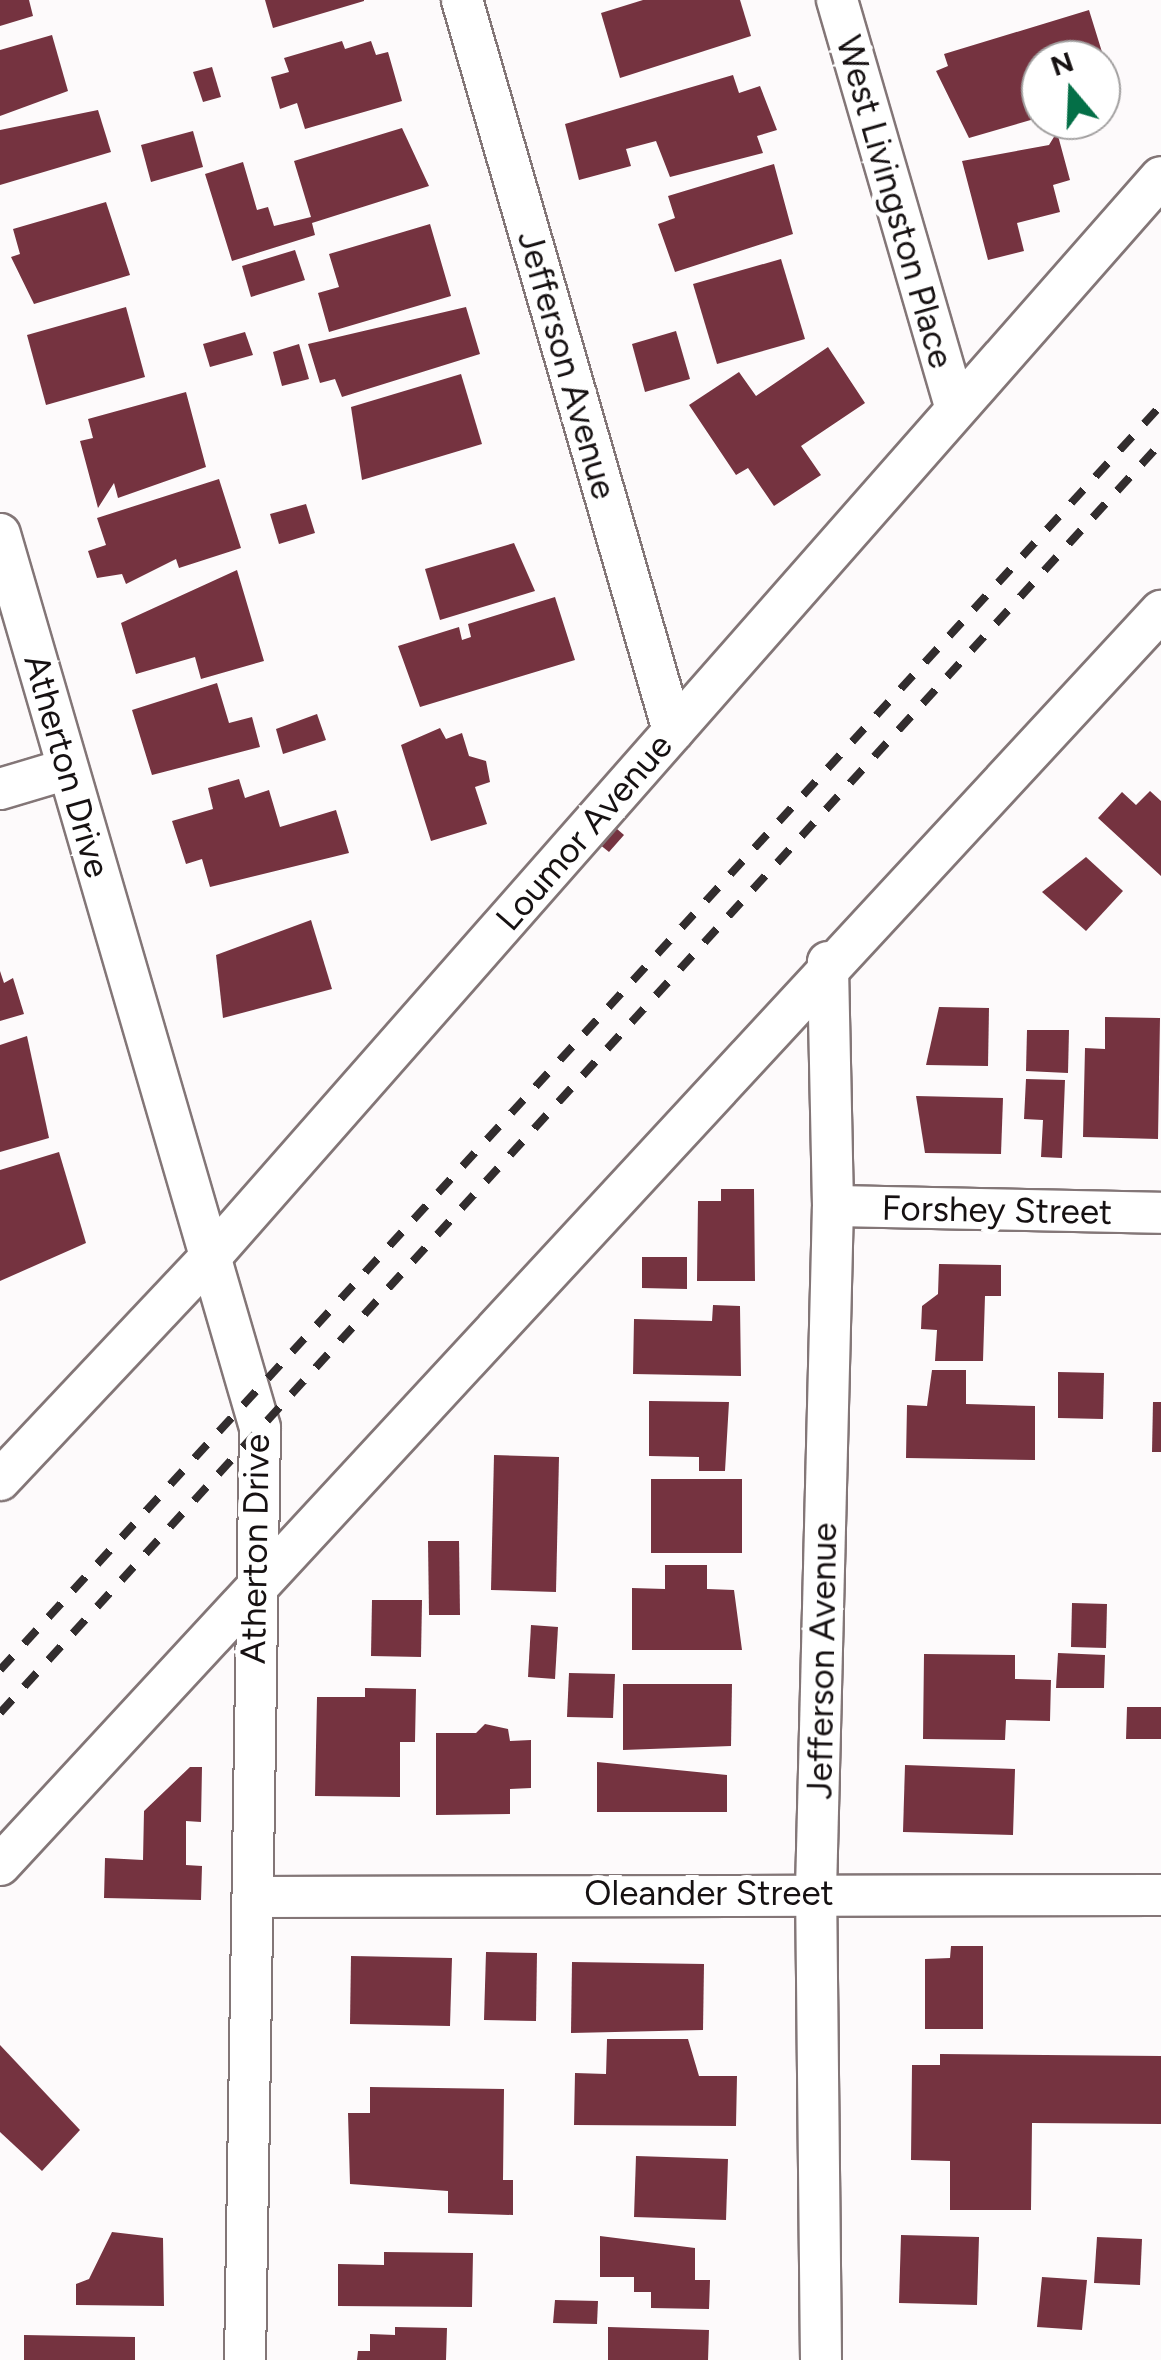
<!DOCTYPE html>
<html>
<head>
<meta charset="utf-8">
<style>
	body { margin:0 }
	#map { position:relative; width:1161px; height:2360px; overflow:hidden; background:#fdfafb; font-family:Figtree,sans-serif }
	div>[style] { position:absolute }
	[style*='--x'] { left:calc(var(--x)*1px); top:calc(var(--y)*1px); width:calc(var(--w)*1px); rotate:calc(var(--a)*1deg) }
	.building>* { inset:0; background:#753340 }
	.roads { filter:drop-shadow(2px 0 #837677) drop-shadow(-2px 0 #837677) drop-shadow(0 2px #837677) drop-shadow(0 -2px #837677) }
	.minor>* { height:40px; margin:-20px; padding:0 20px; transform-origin:20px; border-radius:20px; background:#fff }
	.rail>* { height:8px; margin-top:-4px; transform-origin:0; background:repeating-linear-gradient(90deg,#322d2e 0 18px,transparent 0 36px) }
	span { translate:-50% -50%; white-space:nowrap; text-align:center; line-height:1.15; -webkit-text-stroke:10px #fff; paint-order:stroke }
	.street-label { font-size:35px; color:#161112 }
	.north { position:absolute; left:1021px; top:40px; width:100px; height:100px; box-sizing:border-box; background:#fff; border:2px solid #a2a0a0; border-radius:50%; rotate:341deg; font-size:28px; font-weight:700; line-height:40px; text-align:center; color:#161112 }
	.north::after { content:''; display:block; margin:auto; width:35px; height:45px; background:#046f47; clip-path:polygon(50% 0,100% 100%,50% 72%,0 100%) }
</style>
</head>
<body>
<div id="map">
	<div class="building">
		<div style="clip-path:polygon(0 0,29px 0,33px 16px,0 26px)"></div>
		<div style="clip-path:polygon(265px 0,364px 0,364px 1px,273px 28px)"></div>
		<div style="clip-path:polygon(643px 0,740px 0,751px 36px,620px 78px,601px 13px)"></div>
		<div style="clip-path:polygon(1089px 10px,1115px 94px,1101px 99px,1101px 60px,1041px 60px,1041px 117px,969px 138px,936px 71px,948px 66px,944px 54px)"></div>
		<div style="clip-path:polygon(52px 35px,68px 91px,0 116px,0 50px)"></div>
		<div style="clip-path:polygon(342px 41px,345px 49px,371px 41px,376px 55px,388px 52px,402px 101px,305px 129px,297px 103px,280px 109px,271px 77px,289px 72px,284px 58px)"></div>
		<div style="clip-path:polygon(212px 67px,221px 97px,203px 102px,193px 72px)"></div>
		<div style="clip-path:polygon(733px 75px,739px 93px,760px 86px,777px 130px,757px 136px,763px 153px,670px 177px,656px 141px,626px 149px,631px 166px,579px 180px,565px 124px)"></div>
		<div style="clip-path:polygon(98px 110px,111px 152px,0 185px,0 130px)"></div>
		<div style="clip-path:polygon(402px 128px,429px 186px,312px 223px,315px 235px,232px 261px,205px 174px,243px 162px,257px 210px,268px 207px,274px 226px,311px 217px,294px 161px)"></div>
		<div style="clip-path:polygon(193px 131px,203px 167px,151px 182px,141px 145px)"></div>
		<div style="clip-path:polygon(1057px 132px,1070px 180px,1053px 185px,1060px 212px,1017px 223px,1024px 251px,988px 260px,962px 161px,1049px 145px)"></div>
		<div style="clip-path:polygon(774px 164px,793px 234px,675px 272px,658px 224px,675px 218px,668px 196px)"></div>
		<div style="clip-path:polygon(106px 202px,130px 275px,34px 304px,11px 257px,20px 254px,13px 229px)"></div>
		<div style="clip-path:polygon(430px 224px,451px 296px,329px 332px,318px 293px,339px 287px,329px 254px)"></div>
		<div style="clip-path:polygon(295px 250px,305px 280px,251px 297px,242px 266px)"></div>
		<div style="clip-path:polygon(781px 259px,805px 339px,717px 364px,693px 284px)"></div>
		<div style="clip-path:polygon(126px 307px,145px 377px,46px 405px,27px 335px)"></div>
		<div style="clip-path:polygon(466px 307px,480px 354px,342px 397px,335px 379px,320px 383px,308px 344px)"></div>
		<div style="clip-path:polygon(676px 331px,690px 379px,645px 392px,632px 344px)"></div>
		<div style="clip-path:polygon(245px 332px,253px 355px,210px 367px,203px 344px)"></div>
		<div style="clip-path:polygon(299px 344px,309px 379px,282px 386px,273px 352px)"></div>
		<div style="clip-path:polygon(828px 347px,865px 403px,801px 446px,821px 475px,774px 506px,748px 468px,736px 475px,689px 405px,739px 372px,756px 396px)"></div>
		<div style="clip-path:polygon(461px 374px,482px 444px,362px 480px,351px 407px)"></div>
		<div style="clip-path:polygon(186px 392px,206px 467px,118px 498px,114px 483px,98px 508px,80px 441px,93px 438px,88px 419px)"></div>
		<div style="clip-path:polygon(219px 479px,241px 548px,179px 568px,176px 559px,126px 584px,122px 574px,97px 578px,88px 551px,106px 545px,97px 518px)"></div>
		<div style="clip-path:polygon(306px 504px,315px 533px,279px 544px,270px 514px)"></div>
		<div style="clip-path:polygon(514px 543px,535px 591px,440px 620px,425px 569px)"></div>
		<div style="clip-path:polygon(237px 570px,264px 661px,201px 679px,195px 657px,136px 674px,121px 623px)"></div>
		<div style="clip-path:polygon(555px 597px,575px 660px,420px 707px,398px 646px,459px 627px,462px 640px,471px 637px,468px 624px)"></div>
		<div style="clip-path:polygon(217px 683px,229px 723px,252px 717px,260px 747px,152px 775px,132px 710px)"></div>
		<div style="clip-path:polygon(317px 714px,326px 740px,283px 754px,276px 729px)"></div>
		<div style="clip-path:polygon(440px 728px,446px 739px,462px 733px,469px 756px,486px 761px,490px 782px,475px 787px,487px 824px,431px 841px,401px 745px)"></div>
		<div style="clip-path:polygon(239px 779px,245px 798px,269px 790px,280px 827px,336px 810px,349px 853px,210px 887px,202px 859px,186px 864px,172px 821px,213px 809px,208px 788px)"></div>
		<div style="clip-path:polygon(1150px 791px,1161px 801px,1161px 876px,1098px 818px,1122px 792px,1136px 805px)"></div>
		<div style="clip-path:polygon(609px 822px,624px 835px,609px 852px,594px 840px)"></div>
		<div style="clip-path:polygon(1086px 857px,1123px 891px,1086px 931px,1042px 892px)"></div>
		<div style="clip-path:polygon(311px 920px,332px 989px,223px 1018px,216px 955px)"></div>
		<div style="clip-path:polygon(0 971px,4px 983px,13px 978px,24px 1014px,0 1021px)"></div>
		<div style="clip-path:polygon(939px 1007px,989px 1008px,988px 1066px,926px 1065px)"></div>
		<div style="clip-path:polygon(1105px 1017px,1160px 1018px,1158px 1139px,1083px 1137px,1085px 1048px,1105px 1049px)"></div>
		<div style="clip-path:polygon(1027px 1030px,1069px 1030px,1068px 1073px,1026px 1071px)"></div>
		<div style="clip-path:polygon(27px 1036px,49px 1138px,0 1152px,0 1045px)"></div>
		<div style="clip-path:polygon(1026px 1079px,1065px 1080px,1062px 1158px,1041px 1157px,1043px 1120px,1024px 1119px)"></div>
		<div style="clip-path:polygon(916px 1096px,1003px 1098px,1001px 1154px,925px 1153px)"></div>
		<div style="clip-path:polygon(59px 1152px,86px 1243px,0 1281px,0 1170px)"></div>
		<div style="clip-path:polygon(721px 1189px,754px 1189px,755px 1281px,697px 1281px,698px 1201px,721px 1201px)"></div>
		<div style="clip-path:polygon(642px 1257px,687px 1257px,687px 1289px,642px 1288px)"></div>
		<div style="clip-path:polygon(939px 1264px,1001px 1265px,1001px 1296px,985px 1296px,983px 1361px,935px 1361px,937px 1330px,921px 1329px,922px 1306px,938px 1294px)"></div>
		<div style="clip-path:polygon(713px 1305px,740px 1306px,741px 1376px,633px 1374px,634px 1319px,712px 1321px)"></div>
		<div style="clip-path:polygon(932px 1370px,966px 1370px,966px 1404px,1035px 1406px,1035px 1460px,906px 1458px,907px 1405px,927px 1406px)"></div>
		<div style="clip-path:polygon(1058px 1372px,1104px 1373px,1103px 1419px,1058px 1418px)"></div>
		<div style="clip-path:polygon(649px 1401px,729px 1402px,725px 1471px,699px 1471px,699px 1457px,649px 1456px)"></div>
		<div style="clip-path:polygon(1153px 1402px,1161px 1402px,1161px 1452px,1152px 1452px)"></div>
		<div style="clip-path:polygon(494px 1455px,559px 1457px,556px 1592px,491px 1590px)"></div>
		<div style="clip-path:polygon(651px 1479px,742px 1479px,742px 1553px,651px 1553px)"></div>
		<div style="clip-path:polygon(428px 1541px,459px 1541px,460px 1615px,429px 1615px)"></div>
		<div style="clip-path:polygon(665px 1565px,707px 1565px,707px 1589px,734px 1590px,742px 1650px,632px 1650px,632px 1588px,665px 1589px)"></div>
		<div style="clip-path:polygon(372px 1600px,422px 1600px,421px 1657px,371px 1656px)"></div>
		<div style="clip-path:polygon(1072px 1603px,1107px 1604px,1106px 1648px,1071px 1647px)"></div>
		<div style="clip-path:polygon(531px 1625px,558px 1627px,555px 1679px,528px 1677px)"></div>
		<div style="clip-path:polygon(1058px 1653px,1105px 1655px,1104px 1688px,1056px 1688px)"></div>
		<div style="clip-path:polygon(924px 1654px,1015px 1655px,1015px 1679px,1051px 1680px,1050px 1721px,1006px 1720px,1005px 1740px,923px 1739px)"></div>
		<div style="clip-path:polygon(569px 1673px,615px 1674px,613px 1718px,567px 1717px)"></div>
		<div style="clip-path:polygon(623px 1684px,732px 1684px,731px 1746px,623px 1750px)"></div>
		<div style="clip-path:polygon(365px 1688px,416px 1689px,415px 1742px,400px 1742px,400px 1797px,315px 1796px,317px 1697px,365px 1697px)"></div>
		<div style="clip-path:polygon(1127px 1707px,1161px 1707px,1161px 1739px,1126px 1739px)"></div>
		<div style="clip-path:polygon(485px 1724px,508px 1729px,510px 1741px,531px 1740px,531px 1788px,510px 1789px,510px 1814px,436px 1815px,436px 1733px,476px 1733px)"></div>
		<div style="clip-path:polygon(597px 1762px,727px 1775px,727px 1812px,597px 1812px)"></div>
		<div style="clip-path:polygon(905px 1765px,1015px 1769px,1013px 1835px,903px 1832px)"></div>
		<div style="clip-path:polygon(190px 1767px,202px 1767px,201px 1822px,186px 1821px,186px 1865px,202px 1866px,201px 1900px,104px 1898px,105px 1858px,143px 1860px,144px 1811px)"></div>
		<div style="clip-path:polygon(951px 1946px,983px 1946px,983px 2029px,925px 2029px,925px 1959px,950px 1958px)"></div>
		<div style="clip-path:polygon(486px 1952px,537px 1953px,536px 2021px,484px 2020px)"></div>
		<div style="clip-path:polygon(351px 1956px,452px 1958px,450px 2026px,350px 2024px)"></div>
		<div style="clip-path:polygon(572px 1962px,704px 1964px,703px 2030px,571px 2033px)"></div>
		<div style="clip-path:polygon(607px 2039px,688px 2039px,699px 2076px,737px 2076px,736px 2126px,574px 2125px,575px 2073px,606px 2074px)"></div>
		<div style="clip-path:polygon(0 2045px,80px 2130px,42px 2171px,0 2132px)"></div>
		<div style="clip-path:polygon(940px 2054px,1161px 2056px,1161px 2124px,1032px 2123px,1031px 2210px,950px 2210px,950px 2161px,911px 2160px,912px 2065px,940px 2065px)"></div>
		<div style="clip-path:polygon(370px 2087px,504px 2089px,503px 2180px,513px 2180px,513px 2215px,448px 2213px,448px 2191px,350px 2184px,348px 2113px,370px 2113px)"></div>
		<div style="clip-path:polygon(636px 2156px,728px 2159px,726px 2220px,634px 2217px)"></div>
		<div style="clip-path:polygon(112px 2232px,163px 2238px,164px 2306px,76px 2305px,76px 2284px,89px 2279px)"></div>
		<div style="clip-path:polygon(901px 2235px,979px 2237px,977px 2305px,899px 2303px)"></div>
		<div style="clip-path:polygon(600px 2236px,695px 2248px,695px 2280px,710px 2280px,709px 2309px,651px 2308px,651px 2292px,634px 2292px,634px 2277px,600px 2277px)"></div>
		<div style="clip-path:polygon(1097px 2237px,1142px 2239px,1140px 2285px,1094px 2283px)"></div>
		<div style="clip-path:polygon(384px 2252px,473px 2253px,472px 2307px,338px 2306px,338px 2264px,384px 2265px)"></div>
		<div style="clip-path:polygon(1042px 2277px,1087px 2280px,1082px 2330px,1037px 2327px)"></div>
		<div style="clip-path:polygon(555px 2300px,598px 2301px,597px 2324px,553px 2323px)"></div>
		<div style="clip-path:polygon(395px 2327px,447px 2328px,446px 2360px,357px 2360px,358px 2351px,370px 2351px,370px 2334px,395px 2335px)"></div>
		<div style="clip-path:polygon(608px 2327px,709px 2330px,708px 2360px,608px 2360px)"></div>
		<div style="clip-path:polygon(24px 2335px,135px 2337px,135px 2360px,24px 2360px)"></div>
	</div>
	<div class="roads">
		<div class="minor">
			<div style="--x:462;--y:0;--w:761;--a:73.9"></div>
			<div style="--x:837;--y:0;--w:421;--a:73.8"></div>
			<div style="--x:0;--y:534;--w:931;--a:73.78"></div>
			<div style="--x:260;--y:1428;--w:932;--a:90.92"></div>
			<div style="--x:0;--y:789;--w:70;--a:-16.6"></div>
			<div style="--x:833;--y:1206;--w:328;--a:1.2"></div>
			<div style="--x:0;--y:1480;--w:312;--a:-46.7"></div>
			<div style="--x:214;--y:1253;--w:1433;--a:-48.65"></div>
			<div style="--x:0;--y:1865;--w:1709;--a:-47.21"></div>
			<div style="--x:256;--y:1897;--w:905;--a:-0.13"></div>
			<div style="--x:821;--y:2360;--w:469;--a:-90.6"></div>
			<div style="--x:816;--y:1891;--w:685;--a:-88.58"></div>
			<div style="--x:833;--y:1206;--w:244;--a:-91.2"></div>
		</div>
	</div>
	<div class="rail">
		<div style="--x:0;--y:1670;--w:1717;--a:-47.45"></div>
		<div style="--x:0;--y:1713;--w:1721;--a:-47.57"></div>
	</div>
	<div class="street-label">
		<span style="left:895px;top:202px;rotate:74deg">West Livingston Place</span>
		<span style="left:567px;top:365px;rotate:74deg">Jefferson Avenue</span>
		<span style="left:67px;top:766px;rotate:74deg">Atherton Drive</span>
		<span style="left:584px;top:832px;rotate:-49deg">Loumor Avenue</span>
		<span style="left:997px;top:1210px;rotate:1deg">Forshey Street</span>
		<span style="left:255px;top:1549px;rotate:-89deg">Atherton Drive</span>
		<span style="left:822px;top:1661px;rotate:-89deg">Jefferson Avenue</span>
		<span style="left:709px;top:1893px">Oleander Street</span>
	</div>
	<div class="north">N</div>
</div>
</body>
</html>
